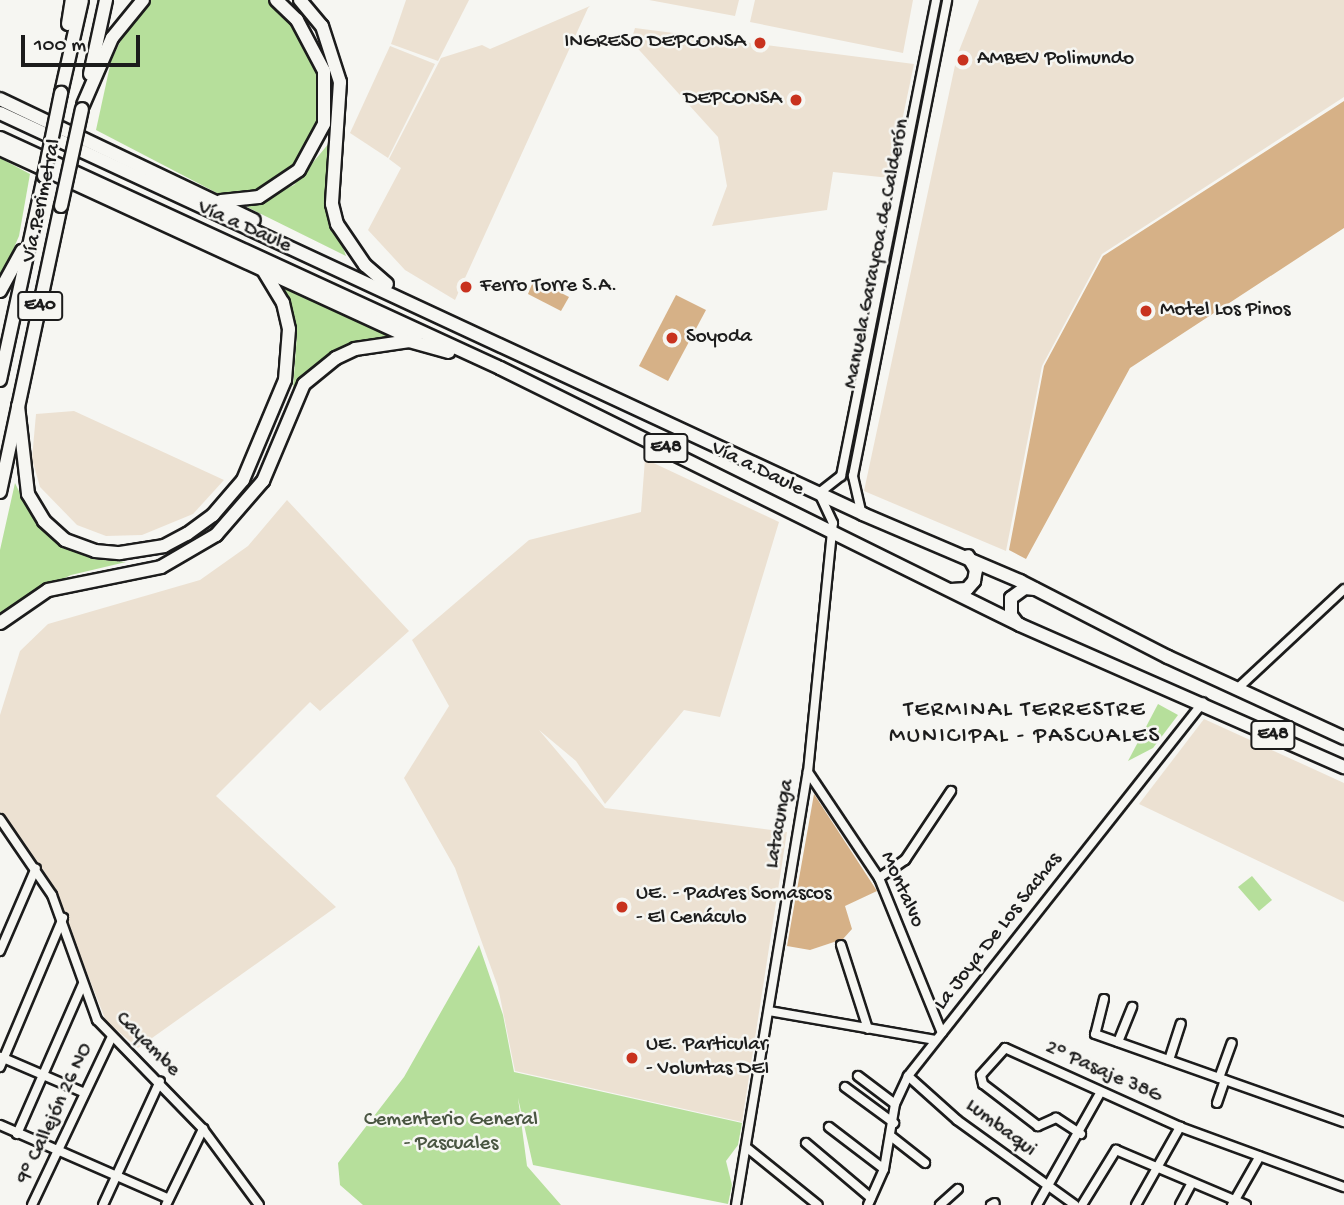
<!DOCTYPE html>
<html>
<head>
<meta charset="utf-8">
<style>
	body { margin:0 }
	#map { position:relative; width:1344px; height:1205px; overflow:hidden; background:#f6f6f2; font-family:"Gochi Hand",sans-serif }
	div>[style] { position:absolute }
	[style*='--x'] { left:calc(var(--x)*1px); top:calc(var(--y)*1px); width:calc(var(--w)*1px); rotate:calc(var(--a)*1deg) }
	.built>* { inset:0; background:#ece1d2 }
	.green>* { inset:0; background:#b6df9b }
	.building>* { inset:0; background:#d6b187 }
	.roads { filter:drop-shadow(2px 0 #1c1c1c) drop-shadow(-2px 0 #1c1c1c) drop-shadow(0 2px #1c1c1c) drop-shadow(0 -2px #1c1c1c) }
	.minor>* { height:8px; margin:-4px; padding:0 4px; transform-origin:4px; border-radius:4px; background:#f6f6f2 }
	.highway>* { height:12px; margin:-6px; padding:0 6px; transform-origin:6px; border-radius:6px; background:#f6f6f2 }
	.bridges { filter:drop-shadow(2px 0 #1c1c1c) drop-shadow(-2px 0 #1c1c1c) drop-shadow(0 2px #1c1c1c) drop-shadow(0 -2px #1c1c1c) }
	.highway-bridge>* { height:12px; margin:-6px; padding:0 6px; transform-origin:6px; border-radius:6px; background:#f6f6f2 }
	.dots>* { width:19px; height:19px; translate:-50% -50%; box-sizing:border-box; border:4px solid #f6f6f2; border-radius:50% }
	span { translate:-50% -50%; white-space:nowrap; text-align:center; line-height:1.15; -webkit-text-stroke:5px #f6f6f2; paint-order:stroke }
	.shield-label span { padding:2px 5px; background:#f6f6f2; border:2px solid; border-radius:5px; -webkit-text-stroke-width:0 }
	.shield-label { font-size:19px; color:#1c1c1c; font-weight:700 }
	.poi-label { font-size:21px; color:#1c1c1c }
	.right { translate:-100% -50%; text-align:right }
	.left { translate:0 -50%; text-align:left }
	.street-label { font-size:21px; color:#1c1c1c }
	.park-label { font-size:21px; color:#4a5642 }
	.neighbourhood-label { font-size:23px; color:#1c1c1c; letter-spacing:2px }
	.scale { position:absolute; left:21px; top:35px; width:119px; height:32px; box-sizing:border-box; border:4px solid #1c1c1c; border-top:0; padding-left:9px; font-size:21px; line-height:24px; white-space:nowrap; color:#1c1c1c; -webkit-text-stroke:5px #f6f6f2; paint-order:stroke }
</style>
</head>
<body>
<div id="map">
	<div class="built">
		<div style="clip-path:polygon(406px 0,469px 0,438px 61px,391px 44px)"></div>
		<div style="clip-path:polygon(649px 0,739px 0,735px 16px)"></div>
		<div style="clip-path:polygon(755px 0,913px 0,903px 53px,750px 22px)"></div>
		<div style="clip-path:polygon(979px 0,1344px 0,1344px 97px,1102px 254px,1042px 366px,1006px 551px,864px 491px,957px 56px)"></div>
		<div style="clip-path:polygon(590px 6px,588px 8px,455px 300px,405px 270px,368px 230px,401px 168px,389px 159px,441px 58px,482px 45px,490px 49px)"></div>
		<div style="clip-path:polygon(635px 28px,914px 64px,890px 178px,833px 172px,827px 210px,712px 226px,727px 186px,718px 137px,631px 41px)"></div>
		<div style="clip-path:polygon(390px 46px,435px 64px,388px 158px,350px 133px)"></div>
		<div style="clip-path:polygon(74px 411px,224px 480px,193px 514px,142px 535px,106px 536px,77px 525px,40px 487px,32px 459px,36px 414px)"></div>
		<div style="clip-path:polygon(645px 459px,779px 522px,720px 717px,684px 710px,605px 804px,576px 761px,539px 730px,605px 808px,787px 832px,742px 1122px,515px 1071px,498px 987px,455px 868px,404px 778px,449px 706px,412px 640px,529px 540px,641px 512px)"></div>
		<div style="clip-path:polygon(287px 500px,409px 631px,320px 711px,310px 702px,216px 796px,336px 907px,138px 1048px,106px 1021px,53px 887px,0 812px,0 715px,20px 651px,48px 624px,200px 580px,248px 546px)"></div>
		<div style="clip-path:polygon(1204px 719px,1344px 783px,1344px 902px,1139px 804px)"></div>
	</div>
	<div class="green">
		<div style="clip-path:polygon(149px 0,269px 0,293px 22px,316px 66px,321px 111px,302px 157px,267px 187px,242px 195px,217px 193px,96px 130px,111px 61px,132px 17px)"></div>
		<div style="clip-path:polygon(330px 142px,326px 198px,346px 256px,247px 207px,294px 185px)"></div>
		<div style="clip-path:polygon(0 158px,30px 174px,19px 236px,0 280px)"></div>
		<div style="clip-path:polygon(283px 284px,405px 338px,344px 348px,293px 389px,297px 334px)"></div>
		<div style="clip-path:polygon(15px 483px,29px 512px,58px 541px,92px 559px,126px 562px,71px 575px,16px 602px,0 616px,0 550px)"></div>
		<div style="clip-path:polygon(1158px 704px,1178px 715px,1153px 748px,1128px 761px)"></div>
		<div style="clip-path:polygon(1252px 876px,1272px 900px,1259px 911px,1238px 887px)"></div>
		<div style="clip-path:polygon(479px 945px,503px 1015px,514px 1072px,742px 1123px,738px 1145px,726px 1161px,732px 1185px,728px 1204px,533px 1165px,518px 1098px,527px 1166px,561px 1205px,363px 1205px,340px 1185px,338px 1163px,404px 1077px)"></div>
	</div>
	<div class="building">
		<div style="clip-path:polygon(1344px 101px,1344px 228px,1130px 368px,1026px 559px,1009px 550px,1044px 366px,1103px 256px)"></div>
		<div style="clip-path:polygon(534px 279px,569px 297px,561px 311px,528px 294px)"></div>
		<div style="clip-path:polygon(676px 295px,706px 310px,668px 381px,639px 366px)"></div>
		<div style="clip-path:polygon(814px 794px,877px 891px,845px 906px,852px 929px,843px 939px,810px 950px,787px 946px)"></div>
	</div>
	<div class="roads">
		<div class="minor">
			<div style="--x:861;--y:511;--w:36;--a:-103"></div>
			<div style="--x:853;--y:476;--w:485;--a:-78.8"></div>
			<div style="--x:1238;--y:688;--w:145;--a:-43"></div>
			<div style="--x:808;--y:772;--w:128;--a:56.2"></div>
			<div style="--x:879;--y:878;--w:167;--a:67.9"></div>
			<div style="--x:0;--y:819;--w:92;--a:55.6"></div>
			<div style="--x:52;--y:895;--w:133;--a:70.2"></div>
			<div style="--x:97;--y:1020;--w:152;--a:45.8"></div>
			<div style="--x:203;--y:1129;--w:94;--a:53.6"></div>
			<div style="--x:879;--y:878;--w:32;--a:-35"></div>
			<div style="--x:905;--y:860;--w:83;--a:-56.3"></div>
			<div style="--x:841;--y:945;--w:88;--a:72.2"></div>
			<div style="--x:0;--y:951;--w:90;--a:-66.6"></div>
			<div style="--x:1104;--y:999;--w:36;--a:104"></div>
			<div style="--x:1095;--y:1034;--w:264;--a:19.5"></div>
			<div style="--x:769;--y:1011;--w:169;--a:9.9"></div>
			<div style="--x:1118;--y:1042;--w:38;--a:-68"></div>
			<div style="--x:1;--y:1057;--w:91;--a:23.2"></div>
			<div style="--x:1169;--y:1060;--w:38;--a:-72"></div>
			<div style="--x:0;--y:1067;--w:162;--a:-67.1"></div>
			<div style="--x:858;--y:1076;--w:46;--a:37.1"></div>
			<div style="--x:908;--y:1076;--w:66;--a:41.9"></div>
			<div style="--x:957;--y:1120;--w:145;--a:35.8"></div>
			<div style="--x:1219;--y:1078;--w:37;--a:-70"></div>
			<div style="--x:845;--y:1087;--w:61;--a:36.3"></div>
			<div style="--x:1217;--y:1103;--w:24;--a:-71"></div>
			<div style="--x:0;--y:1125;--w:184;--a:23.6"></div>
			<div style="--x:829;--y:1127;--w:69;--a:37.4"></div>
			<div style="--x:17;--y:1134;--w:164;--a:-66.3"></div>
			<div style="--x:1081;--y:1134;--w:30;--a:-147"></div>
			<div style="--x:1056;--y:1118;--w:20;--a:156"></div>
			<div style="--x:1038;--y:1126;--w:69;--a:-142.6"></div>
			<div style="--x:983;--y:1084;--w:9;--a:-103"></div>
			<div style="--x:981;--y:1075;--w:36;--a:-48"></div>
			<div style="--x:1005;--y:1048;--w:192;--a:24.3"></div>
			<div style="--x:1180;--y:1127;--w:175;--a:20.1"></div>
			<div style="--x:892;--y:1137;--w:42;--a:38.2"></div>
			<div style="--x:806;--y:1143;--w:85;--a:40.2"></div>
			<div style="--x:746;--y:1147;--w:92;--a:38.9"></div>
			<div style="--x:32;--y:1205;--w:184;--a:-64.6"></div>
			<div style="--x:103;--y:1205;--w:136;--a:-65.3"></div>
			<div style="--x:166;--y:1205;--w:85;--a:-64"></div>
			<div style="--x:736;--y:1205;--w:439;--a:-80.6"></div>
			<div style="--x:808;--y:772;--w:250;--a:-84.3"></div>
			<div style="--x:833;--y:523;--w:33;--a:-115"></div>
			<div style="--x:819;--y:493;--w:28;--a:-38"></div>
			<div style="--x:841;--y:476;--w:485;--a:-78.7"></div>
			<div style="--x:868;--y:1205;--w:39;--a:-66"></div>
			<div style="--x:884;--y:1169;--w:66;--a:-80.4"></div>
			<div style="--x:895;--y:1104;--w:31;--a:-65"></div>
			<div style="--x:908;--y:1076;--w:476;--a:-51.7"></div>
			<div style="--x:940;--y:1205;--w:24;--a:-42"></div>
			<div style="--x:991;--y:1205;--w:4;--a:-27"></div>
			<div style="--x:1037;--y:1205;--w:129;--a:-60.6"></div>
			<div style="--x:1082;--y:1205;--w:65;--a:-58.3"></div>
			<div style="--x:1116;--y:1150;--w:141;--a:22.9"></div>
			<div style="--x:1136;--y:1205;--w:90;--a:-60.6"></div>
			<div style="--x:1180;--y:1205;--w:24;--a:-62"></div>
			<div style="--x:1232;--y:1205;--w:56;--a:-60.3"></div>
		</div>
		<div class="highway">
			<div style="--x:300;--y:0;--w:34;--a:50"></div>
			<div style="--x:322;--y:26;--w:59;--a:72.2"></div>
			<div style="--x:340;--y:82;--w:122;--a:93.8"></div>
			<div style="--x:332;--y:204;--w:21;--a:76"></div>
			<div style="--x:337;--y:224;--w:50;--a:55.7"></div>
			<div style="--x:365;--y:265;--w:29;--a:41"></div>
			<div style="--x:68;--y:24;--w:24;--a:-81"></div>
			<div style="--x:90;--y:74;--w:76;--a:-77.8"></div>
			<div style="--x:61;--y:93;--w:95;--a:-77.3"></div>
			<div style="--x:0;--y:99;--w:281;--a:25.5"></div>
			<div style="--x:83;--y:105;--w:73;--a:-66.6"></div>
			<div style="--x:112;--y:38;--w:49;--a:-50.8"></div>
			<div style="--x:0;--y:113;--w:952;--a:24.92"></div>
			<div style="--x:863;--y:514;--w:171;--a:23.1"></div>
			<div style="--x:1020;--y:581;--w:166;--a:27.2"></div>
			<div style="--x:1168;--y:657;--w:194;--a:24.7"></div>
			<div style="--x:0;--y:138;--w:550;--a:24.7"></div>
			<div style="--x:500;--y:368;--w:580;--a:26.3"></div>
			<div style="--x:1020;--y:625;--w:354;--a:23.7"></div>
			<div style="--x:0;--y:149;--w:458;--a:24.7"></div>
			<div style="--x:221;--y:201;--w:38;--a:-6"></div>
			<div style="--x:259;--y:197;--w:48;--a:-34"></div>
			<div style="--x:299;--y:170;--w:52;--a:-61.5"></div>
			<div style="--x:324;--y:124;--w:53;--a:-90"></div>
			<div style="--x:324;--y:71;--w:58;--a:-117.9"></div>
			<div style="--x:297;--y:20;--w:29;--a:-136"></div>
			<div style="--x:0;--y:291;--w:46;--a:-61.2"></div>
			<div style="--x:0;--y:380;--w:209;--a:-77.8"></div>
			<div style="--x:18;--y:406;--w:89;--a:83.5"></div>
			<div style="--x:28;--y:494;--w:31;--a:59"></div>
			<div style="--x:44;--y:521;--w:28;--a:42"></div>
			<div style="--x:65;--y:540;--w:32;--a:20"></div>
			<div style="--x:95;--y:551;--w:25;--a:5"></div>
			<div style="--x:120;--y:553;--w:45;--a:-9"></div>
			<div style="--x:164;--y:546;--w:26;--a:-28"></div>
			<div style="--x:187;--y:534;--w:32;--a:-36"></div>
			<div style="--x:213;--y:515;--w:46;--a:-49.4"></div>
			<div style="--x:243;--y:480;--w:108;--a:-67.2"></div>
			<div style="--x:285;--y:380;--w:51;--a:-85.5"></div>
			<div style="--x:289;--y:329;--w:27;--a:-103"></div>
			<div style="--x:283;--y:303;--w:37;--a:-121"></div>
			<div style="--x:0;--y:492;--w:292;--a:-78"></div>
			<div style="--x:951;--y:590;--w:16;--a:-4"></div>
			<div style="--x:967;--y:589;--w:11;--a:-49"></div>
			<div style="--x:974;--y:581;--w:11;--a:-80"></div>
			<div style="--x:976;--y:570;--w:16;--a:-120"></div>
			<div style="--x:0;--y:623;--w:58;--a:-34.5"></div>
			<div style="--x:48;--y:590;--w:115;--a:-11.5"></div>
			<div style="--x:161;--y:567;--w:64;--a:-30.2"></div>
			<div style="--x:216;--y:535;--w:72;--a:-49"></div>
			<div style="--x:263;--y:481;--w:105;--a:-67.1"></div>
			<div style="--x:304;--y:384;--w:41;--a:-39.1"></div>
			<div style="--x:336;--y:358;--w:21;--a:-25"></div>
			<div style="--x:355;--y:349;--w:55;--a:-8.4"></div>
			<div style="--x:409;--y:341;--w:41;--a:15.4"></div>
			<div style="--x:1017;--y:623;--w:10;--a:-127"></div>
			<div style="--x:1011;--y:615;--w:17;--a:-90"></div>
			<div style="--x:1011;--y:598;--w:17;--a:-36"></div>
			<div style="--x:1025;--y:588;--w:10;--a:6"></div>
		</div>
	</div>
	<div class="bridges">
		<div class="highway-bridge">
			<div style="--x:44;--y:176;--w:85;--a:-78.4"></div>
			<div style="--x:61;--y:206;--w:99;--a:-77.8"></div>
		</div>
	</div>
	<div class="dots">
		<div style="left:760px;top:43px;background:#c8321e"></div>
		<div style="left:963px;top:60px;background:#c8321e"></div>
		<div style="left:796px;top:100px;background:#c8321e"></div>
		<div style="left:466px;top:287px;background:#c8321e"></div>
		<div style="left:1146px;top:311px;background:#c8321e"></div>
		<div style="left:672px;top:338px;background:#c8321e"></div>
		<div style="left:622px;top:907px;background:#c8321e"></div>
		<div style="left:632px;top:1058px;background:#c8321e"></div>
	</div>
	<div class="shield-label">
		<span style="left:40px;top:306px">E40</span>
		<span style="left:666px;top:448px">E48</span>
		<span style="left:1273px;top:735px">E48</span>
	</div>
	<div class="poi-label">
		<span class="right" style="left:746px;top:43px">INGRESO DEPCONSA</span>
		<span class="left" style="left:977px;top:60px">AMBEV Polimundo</span>
		<span class="right" style="left:782px;top:100px">DEPCONSA</span>
		<span class="left" style="left:480px;top:287px">Ferro Torre S.A.</span>
		<span class="left" style="left:1160px;top:311px">Motel Los Pinos</span>
		<span class="left" style="left:686px;top:338px">Soyoda</span>
		<span class="left" style="left:636px;top:907px">UE. - Padres Somascos<br>- El Cenáculo</span>
		<span class="left" style="left:646px;top:1058px">UE. Particular<br>- Voluntas DEI</span>
	</div>
	<div class="street-label">
		<span style="left:43px;top:201px;rotate:-78deg">Vía Perimetral</span>
		<span style="left:244px;top:228px;rotate:24deg">Vía a Daule</span>
		<span style="left:878px;top:254px;rotate:-79deg">Manuela Garaycoa de Calderón</span>
		<span style="left:757px;top:470px;rotate:26deg">Vía a Daule</span>
		<span style="left:781px;top:824px;rotate:-80deg">Latacunga</span>
		<span style="left:901px;top:890px;rotate:66deg">Montalvo</span>
		<span style="left:999px;top:932px;rotate:-52deg">La Joya De Los Sachas</span>
		<span style="left:147px;top:1045px;rotate:45deg">Cayambe</span>
		<span style="left:1103px;top:1073px;rotate:24deg">2° Pasaje 38G</span>
		<span style="left:56px;top:1114px;rotate:-65deg">9° Callejón 26 NO</span>
		<span style="left:1000px;top:1129px;rotate:37deg">Lumbaqui</span>
	</div>
	<div class="park-label">
		<span style="left:451px;top:1133px">Cementerio General<br>- Pascuales</span>
	</div>
	<div class="neighbourhood-label">
		<span style="left:1025px;top:724px">TERMINAL TERRESTRE<br>MUNICIPAL - PASCUALES</span>
	</div>
	<div class="scale">100 m</div>
</div>
</body>
</html>
